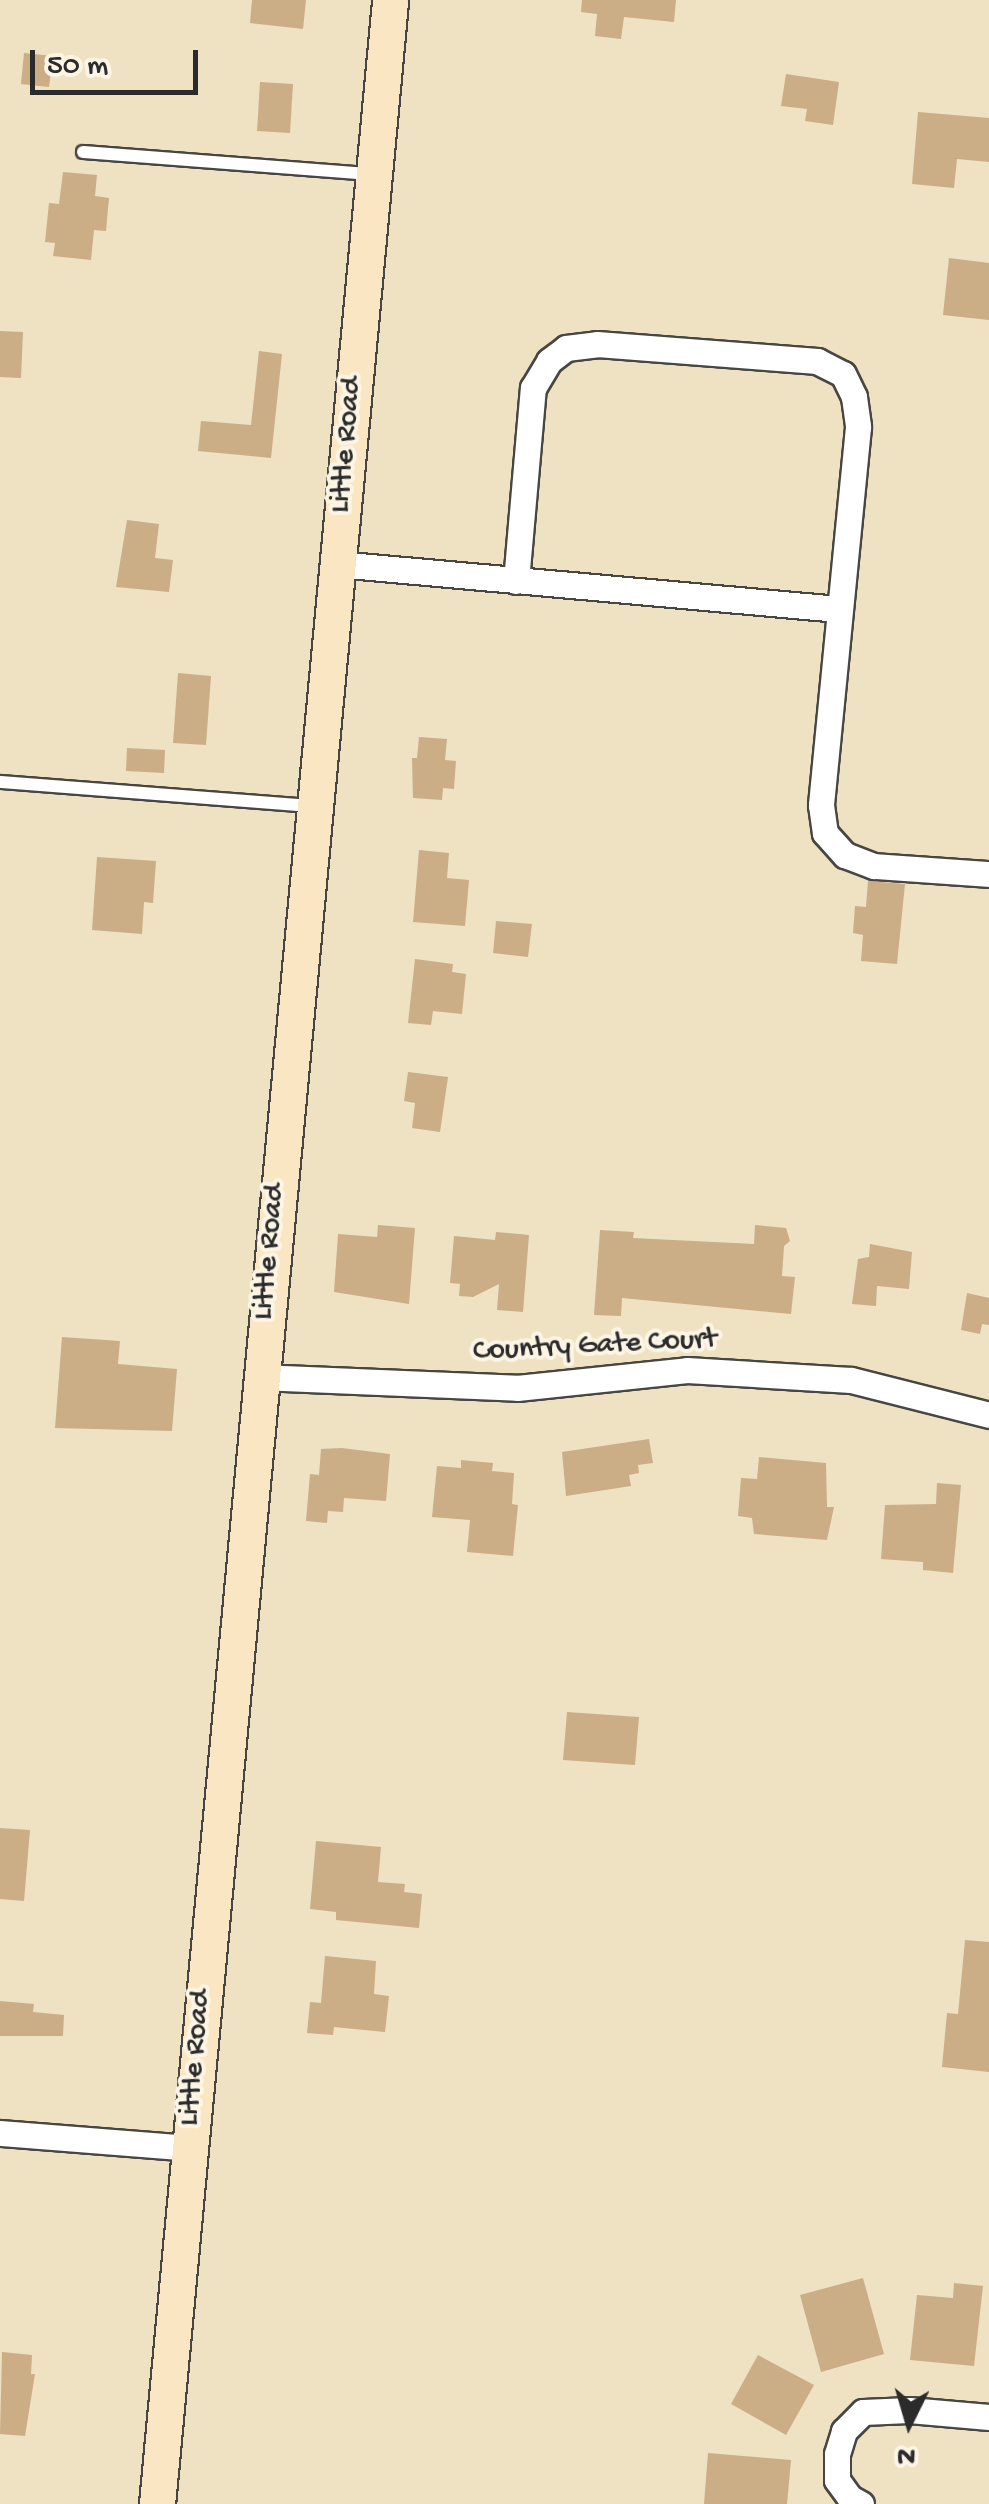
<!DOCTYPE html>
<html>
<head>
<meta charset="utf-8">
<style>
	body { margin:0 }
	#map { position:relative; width:989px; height:2504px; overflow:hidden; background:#eee2c3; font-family:"Gochi Hand",sans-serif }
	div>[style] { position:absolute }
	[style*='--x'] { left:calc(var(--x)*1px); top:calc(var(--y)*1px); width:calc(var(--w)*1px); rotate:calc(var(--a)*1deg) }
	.building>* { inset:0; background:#cbad86 }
	.roads { filter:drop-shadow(2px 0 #484642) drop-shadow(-2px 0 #484642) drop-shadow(0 2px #484642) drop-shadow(0 -2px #484642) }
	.lane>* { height:12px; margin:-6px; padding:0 6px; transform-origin:6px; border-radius:6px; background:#fff }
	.street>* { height:25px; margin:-12.5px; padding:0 12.5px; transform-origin:12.5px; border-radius:12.5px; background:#fff }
	.secondary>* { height:35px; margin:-17.5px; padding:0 17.5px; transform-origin:17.5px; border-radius:17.5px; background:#fbe6c4 }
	span { translate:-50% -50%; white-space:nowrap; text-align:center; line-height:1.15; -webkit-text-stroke:8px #fcf5e5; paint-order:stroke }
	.street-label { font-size:30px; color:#2b2b2b }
	.north { position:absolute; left:859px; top:2374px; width:100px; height:100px; -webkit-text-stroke:8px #fcf5e5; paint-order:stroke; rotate:185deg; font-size:28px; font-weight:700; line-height:40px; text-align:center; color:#2b2b2b }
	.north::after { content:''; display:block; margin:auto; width:35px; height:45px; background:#2b2b2b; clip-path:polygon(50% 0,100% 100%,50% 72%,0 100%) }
	.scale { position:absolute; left:30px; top:50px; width:168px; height:45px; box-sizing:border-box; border:5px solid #2b2b2b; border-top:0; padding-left:12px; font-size:30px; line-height:35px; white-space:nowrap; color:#2b2b2b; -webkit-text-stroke:8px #fcf5e5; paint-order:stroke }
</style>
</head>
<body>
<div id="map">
	<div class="building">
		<div style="clip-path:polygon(252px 0,306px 0,303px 29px,250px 23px)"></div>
		<div style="clip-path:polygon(582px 0,676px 0,674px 22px,624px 17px,621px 39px,595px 36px,597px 14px,581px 12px)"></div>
		<div style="clip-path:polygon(24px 53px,53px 56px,49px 87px,21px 84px)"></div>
		<div style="clip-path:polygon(786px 74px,839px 82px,833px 125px,805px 121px,807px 109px,781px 106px)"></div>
		<div style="clip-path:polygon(260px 82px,293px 84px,290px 133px,257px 131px)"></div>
		<div style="clip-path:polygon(918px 112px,989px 118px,989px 162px,957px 159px,954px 188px,912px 184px)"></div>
		<div style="clip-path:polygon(63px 172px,97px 175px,95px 196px,109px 198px,106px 231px,94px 230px,91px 260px,53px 256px,55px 243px,45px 242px,49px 203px,59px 204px)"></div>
		<div style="clip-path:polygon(949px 258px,989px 263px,989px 320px,943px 315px)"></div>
		<div style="clip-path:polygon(0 331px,23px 332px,21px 378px,0 377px)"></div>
		<div style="clip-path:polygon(259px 351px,282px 354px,271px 458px,198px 451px,201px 421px,251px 425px)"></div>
		<div style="clip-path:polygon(127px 520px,159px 524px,155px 558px,173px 560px,169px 592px,116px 587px)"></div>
		<div style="clip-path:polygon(178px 673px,211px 676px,206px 745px,173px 743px)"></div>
		<div style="clip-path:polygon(419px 737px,447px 739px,445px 760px,456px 761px,454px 789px,443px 788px,442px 800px,413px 798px,412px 758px,417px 758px)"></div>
		<div style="clip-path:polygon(127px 748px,165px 750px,164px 773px,126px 771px)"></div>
		<div style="clip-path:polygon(419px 850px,449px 853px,447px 878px,469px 880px,465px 926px,413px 922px)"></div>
		<div style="clip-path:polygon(97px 857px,156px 861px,153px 903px,144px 902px,142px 934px,92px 930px)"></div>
		<div style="clip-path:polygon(868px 881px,905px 884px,897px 964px,861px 961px,863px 935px,853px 933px,855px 906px,866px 907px)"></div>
		<div style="clip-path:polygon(496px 921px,532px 924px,528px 957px,493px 953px)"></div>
		<div style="clip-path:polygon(415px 959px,453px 964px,452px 972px,466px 974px,462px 1014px,433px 1011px,431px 1025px,408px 1023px)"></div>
		<div style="clip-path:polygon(408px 1072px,448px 1077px,440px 1132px,412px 1128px,415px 1103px,404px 1101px)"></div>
		<div style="clip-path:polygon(378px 1225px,415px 1228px,409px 1304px,334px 1292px,338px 1234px,377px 1237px)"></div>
		<div style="clip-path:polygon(755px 1225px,786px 1228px,790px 1241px,784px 1246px,782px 1276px,795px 1277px,791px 1314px,622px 1298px,621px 1316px,594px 1315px,600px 1230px,634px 1232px,633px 1238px,754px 1244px)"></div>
		<div style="clip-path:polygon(496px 1232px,529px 1235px,523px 1312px,497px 1310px,499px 1284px,473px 1297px,459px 1296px,460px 1284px,450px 1283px,454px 1236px,495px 1240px)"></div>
		<div style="clip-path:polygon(870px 1244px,912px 1252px,909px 1289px,877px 1286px,876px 1306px,852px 1304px,858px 1259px,869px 1257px)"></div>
		<div style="clip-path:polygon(967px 1293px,989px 1298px,989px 1325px,982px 1324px,980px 1334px,961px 1330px)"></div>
		<div style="clip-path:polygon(62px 1337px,120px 1341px,118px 1364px,177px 1369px,172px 1431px,55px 1428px)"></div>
		<div style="clip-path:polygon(649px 1439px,653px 1463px,638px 1465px,639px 1473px,629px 1475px,631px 1486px,566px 1496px,562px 1452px)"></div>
		<div style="clip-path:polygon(342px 1448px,390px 1454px,386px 1501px,344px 1498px,343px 1512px,328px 1511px,327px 1523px,306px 1521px,310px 1474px,319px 1475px,321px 1449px)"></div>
		<div style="clip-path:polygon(759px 1457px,826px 1463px,827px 1507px,834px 1507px,827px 1540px,754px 1534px,752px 1518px,738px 1516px,741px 1478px,757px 1479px)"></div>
		<div style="clip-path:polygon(461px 1460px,493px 1463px,492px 1471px,514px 1473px,512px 1504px,518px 1505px,513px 1556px,467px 1552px,470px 1520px,432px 1517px,437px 1466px,461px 1468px)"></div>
		<div style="clip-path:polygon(937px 1483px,961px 1485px,953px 1573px,923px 1570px,923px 1562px,881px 1559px,885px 1505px,936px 1504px)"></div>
		<div style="clip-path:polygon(567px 1712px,639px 1717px,635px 1765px,563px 1760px)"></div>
		<div style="clip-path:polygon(0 1828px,30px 1830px,24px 1901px,0 1899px)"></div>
		<div style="clip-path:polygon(316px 1841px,381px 1847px,378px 1882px,405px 1884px,404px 1892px,422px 1894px,419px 1928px,336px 1920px,336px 1912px,310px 1909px)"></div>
		<div style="clip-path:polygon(965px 1940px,989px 1942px,989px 2072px,942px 2067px,947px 2013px,958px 2014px)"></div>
		<div style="clip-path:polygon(325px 1956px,376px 1961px,374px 1994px,389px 1996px,385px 2032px,334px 2027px,333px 2035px,307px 2033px,310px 2002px,321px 2003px)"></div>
		<div style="clip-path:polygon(0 2001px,34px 2004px,33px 2012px,64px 2015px,63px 2036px,0 2036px)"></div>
		<div style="clip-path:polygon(863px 2278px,884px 2354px,821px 2372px,800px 2295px)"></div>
		<div style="clip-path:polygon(954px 2283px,983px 2286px,974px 2366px,910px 2360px,917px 2295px,953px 2298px)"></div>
		<div style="clip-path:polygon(2px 2352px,32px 2355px,31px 2374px,35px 2374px,25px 2436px,0 2434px)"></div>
		<div style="clip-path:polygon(758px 2355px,814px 2385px,786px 2435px,731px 2404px)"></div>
		<div style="clip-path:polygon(708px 2453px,791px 2460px,787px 2504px,704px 2504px)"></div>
	</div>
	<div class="roads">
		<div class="lane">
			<div style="--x:83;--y:152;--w:289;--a:4.4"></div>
			<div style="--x:0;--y:782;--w:312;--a:4.4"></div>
		</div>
		<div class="street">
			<div style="--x:337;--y:564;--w:503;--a:5.13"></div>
			<div style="--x:516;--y:581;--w:194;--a:-85"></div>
			<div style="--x:533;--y:388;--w:31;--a:-59"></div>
			<div style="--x:549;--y:361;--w:21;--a:-37"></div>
			<div style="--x:566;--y:348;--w:31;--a:-7"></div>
			<div style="--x:597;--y:344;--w:221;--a:4.4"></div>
			<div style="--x:817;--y:361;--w:29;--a:27"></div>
			<div style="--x:843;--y:374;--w:25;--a:64"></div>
			<div style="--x:854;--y:397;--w:30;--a:82"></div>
			<div style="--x:858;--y:427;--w:380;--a:95.6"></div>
			<div style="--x:821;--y:805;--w:28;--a:82"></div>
			<div style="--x:825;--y:833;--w:30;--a:48"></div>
			<div style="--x:845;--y:855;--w:31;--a:21"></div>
			<div style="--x:874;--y:866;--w:115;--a:4"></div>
			<div style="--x:259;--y:1377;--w:258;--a:2.4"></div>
			<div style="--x:517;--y:1388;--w:171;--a:-6"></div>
			<div style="--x:687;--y:1370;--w:164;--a:3.5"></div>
			<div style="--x:851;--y:1380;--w:142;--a:14.2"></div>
			<div style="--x:0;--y:2133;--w:190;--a:4.5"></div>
			<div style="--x:861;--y:2504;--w:13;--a:-151"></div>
			<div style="--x:850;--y:2498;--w:22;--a:-126"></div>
			<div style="--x:837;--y:2480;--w:26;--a:-90"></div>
			<div style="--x:837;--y:2454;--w:24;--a:-73"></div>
			<div style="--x:844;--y:2431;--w:27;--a:-45"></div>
			<div style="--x:863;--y:2412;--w:46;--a:-2.5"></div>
			<div style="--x:909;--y:2410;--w:80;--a:5"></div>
		</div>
		<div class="secondary">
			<div style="--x:157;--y:2504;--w:2515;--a:-84.68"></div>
		</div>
	</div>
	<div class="street-label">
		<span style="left:348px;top:445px;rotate:-85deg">Little Road</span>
		<span style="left:271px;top:1252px;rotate:-85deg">Little Road</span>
		<span style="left:595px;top:1347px;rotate:-3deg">Country Gate Court</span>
		<span style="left:197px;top:2058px;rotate:-85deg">Little Road</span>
	</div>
	<div class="north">N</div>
	<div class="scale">50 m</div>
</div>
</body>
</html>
